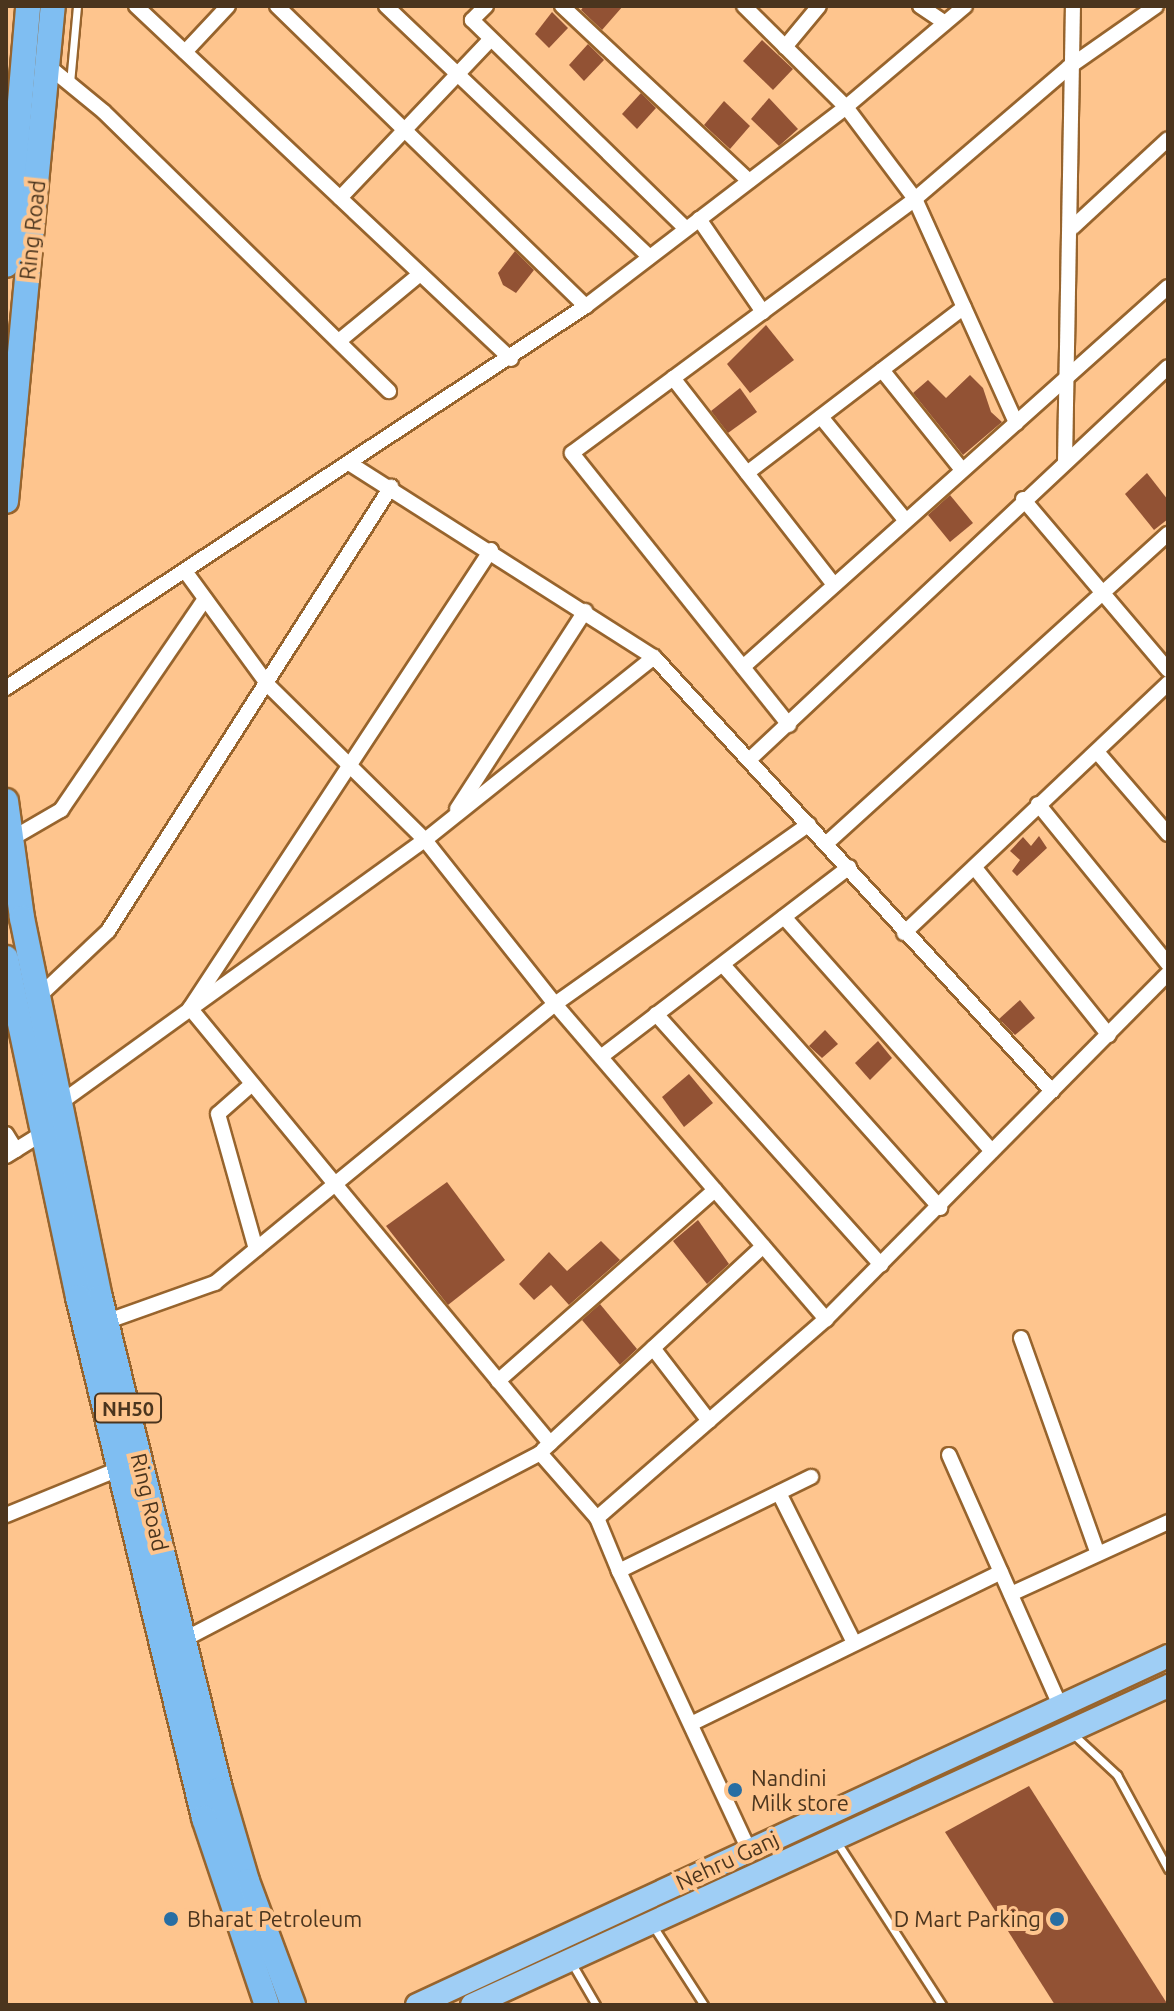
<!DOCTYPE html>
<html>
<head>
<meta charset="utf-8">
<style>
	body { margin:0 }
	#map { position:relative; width:1174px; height:2011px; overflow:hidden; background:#fec58e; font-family:Ubuntu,sans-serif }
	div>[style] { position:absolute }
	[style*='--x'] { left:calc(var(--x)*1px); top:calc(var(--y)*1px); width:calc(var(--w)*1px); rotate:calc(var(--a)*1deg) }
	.building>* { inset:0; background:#925234 }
	.roads { filter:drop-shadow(2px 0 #97642d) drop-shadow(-2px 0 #97642d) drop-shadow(0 2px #97642d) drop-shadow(0 -2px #97642d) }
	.service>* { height:7px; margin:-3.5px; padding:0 3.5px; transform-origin:3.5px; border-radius:3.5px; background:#fff }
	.minor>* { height:14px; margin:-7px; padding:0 7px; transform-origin:7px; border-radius:7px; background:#fff }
	.primary>* { height:22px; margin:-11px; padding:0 11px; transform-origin:11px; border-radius:11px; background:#9fcef5 }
	.trunk>* { height:24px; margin:-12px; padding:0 12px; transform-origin:12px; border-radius:12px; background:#7fbef2 }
	.dots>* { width:22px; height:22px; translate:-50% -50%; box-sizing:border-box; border:4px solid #fec58e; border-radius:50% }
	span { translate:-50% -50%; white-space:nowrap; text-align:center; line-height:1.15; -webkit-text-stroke:8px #fec58e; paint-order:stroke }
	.shield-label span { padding:2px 6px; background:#fec58e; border:2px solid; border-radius:6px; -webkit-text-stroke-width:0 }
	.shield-label { font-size:20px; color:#4b351e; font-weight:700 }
	.street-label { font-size:22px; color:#4b351e }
	.poi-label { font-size:22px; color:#4b351e }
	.left { translate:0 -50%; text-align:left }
	.right { translate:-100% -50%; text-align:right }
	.frame { position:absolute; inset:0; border:8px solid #4b351e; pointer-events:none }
</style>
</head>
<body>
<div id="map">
	<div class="building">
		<div style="clip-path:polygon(584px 6px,623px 6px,602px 30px,581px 10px)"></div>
		<div style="clip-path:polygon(552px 12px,568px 28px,549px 48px,535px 34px)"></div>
		<div style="clip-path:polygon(762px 40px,793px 69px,773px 90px,743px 61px)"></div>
		<div style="clip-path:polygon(588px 44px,604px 60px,584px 81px,569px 65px)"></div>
		<div style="clip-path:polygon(641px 93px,656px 108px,637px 129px,622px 114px)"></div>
		<div style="clip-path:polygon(769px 98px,798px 129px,779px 146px,751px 119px)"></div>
		<div style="clip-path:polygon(724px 101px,750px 126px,730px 149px,704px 125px)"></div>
		<div style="clip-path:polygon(515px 251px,534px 270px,516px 293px,503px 285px,498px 273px)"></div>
		<div style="clip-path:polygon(766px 325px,794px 360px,750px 393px,727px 364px)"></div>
		<div style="clip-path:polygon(970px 375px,983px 388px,991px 412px,1002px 422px,963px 455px,913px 393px,928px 380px,946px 398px)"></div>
		<div style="clip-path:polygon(740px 388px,757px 412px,728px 433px,711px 411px)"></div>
		<div style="clip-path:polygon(1147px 473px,1168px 500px,1168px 519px,1154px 530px,1125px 494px)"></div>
		<div style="clip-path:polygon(950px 495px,973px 523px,950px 542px,928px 515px)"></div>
		<div style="clip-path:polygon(1039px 836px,1047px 848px,1017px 876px,1012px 871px,1020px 860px,1010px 851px,1023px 837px,1031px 846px)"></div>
		<div style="clip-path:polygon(1020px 1000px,1035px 1018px,1015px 1035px,999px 1019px)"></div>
		<div style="clip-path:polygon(825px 1030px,838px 1044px,822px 1058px,809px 1046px)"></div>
		<div style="clip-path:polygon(878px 1041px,892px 1058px,870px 1080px,855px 1063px)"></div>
		<div style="clip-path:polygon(689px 1074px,713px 1103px,684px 1127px,662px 1097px)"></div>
		<div style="clip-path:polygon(447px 1182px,505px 1260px,448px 1305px,386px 1226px)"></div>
		<div style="clip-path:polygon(698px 1220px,729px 1264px,707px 1284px,673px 1241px)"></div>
		<div style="clip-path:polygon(601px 1241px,620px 1260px,569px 1305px,551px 1285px,534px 1300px,519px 1284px,549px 1252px,567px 1271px)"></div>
		<div style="clip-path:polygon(600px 1304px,637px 1349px,620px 1365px,582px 1320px)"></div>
		<div style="clip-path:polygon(1029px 1786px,1168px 2005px,1055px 2005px,945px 1832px)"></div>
	</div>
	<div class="roads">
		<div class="service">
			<div style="--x:70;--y:83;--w:77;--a:-84.8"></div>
			<div style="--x:1074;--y:1735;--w:59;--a:42.9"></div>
			<div style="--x:1117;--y:1775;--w:107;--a:61.5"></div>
			<div style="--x:837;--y:1842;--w:194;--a:57.2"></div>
			<div style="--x:653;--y:1926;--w:94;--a:57.2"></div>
			<div style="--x:571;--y:1962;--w:50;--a:59.8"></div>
		</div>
		<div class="minor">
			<div style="--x:136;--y:6;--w:515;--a:43.27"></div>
			<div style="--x:277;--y:6;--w:431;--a:44.2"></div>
			<div style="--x:386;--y:6;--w:364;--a:43.6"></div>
			<div style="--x:486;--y:6;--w:20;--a:135"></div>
			<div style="--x:472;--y:20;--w:299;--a:44.3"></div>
			<div style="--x:562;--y:6;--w:256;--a:43.1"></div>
			<div style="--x:744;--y:6;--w:144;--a:44.7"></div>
			<div style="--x:846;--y:107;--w:115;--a:53.1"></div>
			<div style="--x:915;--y:199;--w:246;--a:65.7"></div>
			<div style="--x:920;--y:6;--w:30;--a:34"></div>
			<div style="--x:785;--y:47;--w:53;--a:-50.3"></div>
			<div style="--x:185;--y:52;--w:63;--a:-46.9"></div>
			<div style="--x:48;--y:66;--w:72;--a:39.4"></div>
			<div style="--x:104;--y:112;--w:399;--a:44.4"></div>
			<div style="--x:340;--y:198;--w:219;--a:-46.5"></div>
			<div style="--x:699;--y:219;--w:113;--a:55.5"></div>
			<div style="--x:1073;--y:227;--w:129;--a:-42.8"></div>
			<div style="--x:339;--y:341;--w:105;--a:-39.6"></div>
			<div style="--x:882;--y:370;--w:128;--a:51.3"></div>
			<div style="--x:673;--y:378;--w:262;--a:52.1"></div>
			<div style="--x:821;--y:417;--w:134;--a:50.7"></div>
			<div style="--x:1065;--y:462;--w:456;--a:-89"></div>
			<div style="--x:349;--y:463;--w:361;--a:32.5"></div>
			<div style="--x:654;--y:657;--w:589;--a:47.48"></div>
			<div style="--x:747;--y:473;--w:273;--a:-37.4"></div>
			<div style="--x:1023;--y:499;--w:224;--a:49.7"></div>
			<div style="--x:491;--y:550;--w:548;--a:123.31"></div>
			<div style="--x:190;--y:1008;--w:228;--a:50.5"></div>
			<div style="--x:335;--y:1184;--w:284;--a:-39.3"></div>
			<div style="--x:555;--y:1004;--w:311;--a:-35.3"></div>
			<div style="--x:185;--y:571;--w:141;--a:53.9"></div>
			<div style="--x:268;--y:685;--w:221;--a:44.6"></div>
			<div style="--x:425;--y:840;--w:209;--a:51.6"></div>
			<div style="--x:555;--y:1004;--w:416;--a:49.3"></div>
			<div style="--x:743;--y:667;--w:570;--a:-41.8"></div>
			<div style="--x:6;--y:688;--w:694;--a:-33.37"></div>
			<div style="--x:586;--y:306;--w:327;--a:-37.4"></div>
			<div style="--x:846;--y:107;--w:156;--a:-40.3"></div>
			<div style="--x:789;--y:725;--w:348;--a:-128.6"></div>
			<div style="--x:572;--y:453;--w:427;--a:-36.5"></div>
			<div style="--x:915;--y:199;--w:203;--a:-40.6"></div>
			<div style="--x:1069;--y:67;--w:106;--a:-35"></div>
			<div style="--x:1098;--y:753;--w:107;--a:49.2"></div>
			<div style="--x:749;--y:760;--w:574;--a:-43.17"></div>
			<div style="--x:1038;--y:804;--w:206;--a:50.9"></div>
			<div style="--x:457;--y:809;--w:236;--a:-57.1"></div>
			<div style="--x:6;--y:842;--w:64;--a:-30.2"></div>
			<div style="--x:61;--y:810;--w:255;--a:-55.7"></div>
			<div style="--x:828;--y:842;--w:459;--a:-42.2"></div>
			<div style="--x:975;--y:868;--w:214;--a:51.3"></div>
			<div style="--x:784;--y:917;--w:313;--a:48.4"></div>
			<div style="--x:904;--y:933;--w:364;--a:-43.4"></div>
			<div style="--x:723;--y:965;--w:326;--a:48.2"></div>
			<div style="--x:38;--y:997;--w:96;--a:-43.3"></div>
			<div style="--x:108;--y:931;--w:527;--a:-57.49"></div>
			<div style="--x:656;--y:1014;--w:337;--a:48.1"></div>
			<div style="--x:602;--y:1056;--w:311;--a:-37.4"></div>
			<div style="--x:252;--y:1084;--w:45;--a:138.6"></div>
			<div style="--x:218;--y:1114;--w:140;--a:74.3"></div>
			<div style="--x:60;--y:1103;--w:450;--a:-35.8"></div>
			<div style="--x:425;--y:840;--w:293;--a:-38.6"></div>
			<div style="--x:6;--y:1134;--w:19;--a:58"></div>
			<div style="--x:6;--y:1156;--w:44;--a:-31.9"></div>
			<div style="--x:108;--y:1321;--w:114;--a:-19.6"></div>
			<div style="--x:215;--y:1283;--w:156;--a:-39.5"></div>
			<div style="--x:335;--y:1184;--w:337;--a:50.3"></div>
			<div style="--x:1021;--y:1338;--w:229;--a:70.4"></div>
			<div style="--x:653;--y:1348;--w:92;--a:52.5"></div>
			<div style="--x:498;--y:1381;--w:289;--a:-41.4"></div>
			<div style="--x:543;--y:1450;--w:300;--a:-42.8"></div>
			<div style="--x:949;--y:1455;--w:274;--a:66.1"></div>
			<div style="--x:779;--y:1493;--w:168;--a:63.4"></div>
			<div style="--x:6;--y:1515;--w:122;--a:-22.2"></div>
			<div style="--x:597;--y:1518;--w:57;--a:67.5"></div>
			<div style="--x:1011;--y:1594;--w:173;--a:-24.6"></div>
			<div style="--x:183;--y:1640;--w:403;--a:-27.6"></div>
			<div style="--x:540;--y:1453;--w:86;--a:48.8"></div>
			<div style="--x:597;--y:1518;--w:303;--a:-41"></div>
			<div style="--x:826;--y:1319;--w:486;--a:-45.3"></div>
			<div style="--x:691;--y:1724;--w:345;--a:-26.1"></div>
			<div style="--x:749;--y:1850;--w:308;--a:-115"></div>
			<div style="--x:619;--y:1571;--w:214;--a:-26.1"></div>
		</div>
		<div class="primary">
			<div style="--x:417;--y:2005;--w:828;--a:-24.92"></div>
			<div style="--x:472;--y:2005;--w:766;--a:-24.62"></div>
		</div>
		<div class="trunk">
			<div style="--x:6;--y:265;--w:260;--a:-85.1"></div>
			<div style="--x:6;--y:501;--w:497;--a:-84.6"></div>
			<div style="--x:6;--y:801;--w:118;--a:82.2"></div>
			<div style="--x:22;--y:918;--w:387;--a:78.4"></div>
			<div style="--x:100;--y:1297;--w:506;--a:76.29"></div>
			<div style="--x:220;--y:1789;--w:96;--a:73.6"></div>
			<div style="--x:247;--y:1881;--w:132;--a:69.6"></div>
			<div style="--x:6;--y:958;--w:347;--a:78"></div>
			<div style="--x:78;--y:1297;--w:536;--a:76.4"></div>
			<div style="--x:204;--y:1818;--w:197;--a:71.4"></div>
		</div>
	</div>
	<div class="dots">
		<div style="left:735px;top:1790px;background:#286ea3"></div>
		<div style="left:171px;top:1919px;background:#286ea3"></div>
		<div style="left:1057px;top:1919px;background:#286ea3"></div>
	</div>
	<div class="shield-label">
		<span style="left:128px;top:1408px">NH50</span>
	</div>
	<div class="street-label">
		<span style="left:32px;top:230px;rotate:-84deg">Ring Road</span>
		<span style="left:150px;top:1502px;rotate:77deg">Ring Road</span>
		<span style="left:727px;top:1860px;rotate:-25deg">Nehru Ganj</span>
	</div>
	<div class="poi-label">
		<span class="left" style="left:751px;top:1790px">Nandini<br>Milk store</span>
		<span class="left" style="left:187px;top:1919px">Bharat Petroleum</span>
		<span class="right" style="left:1041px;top:1919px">D Mart Parking</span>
	</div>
	<div class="frame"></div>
</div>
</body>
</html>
